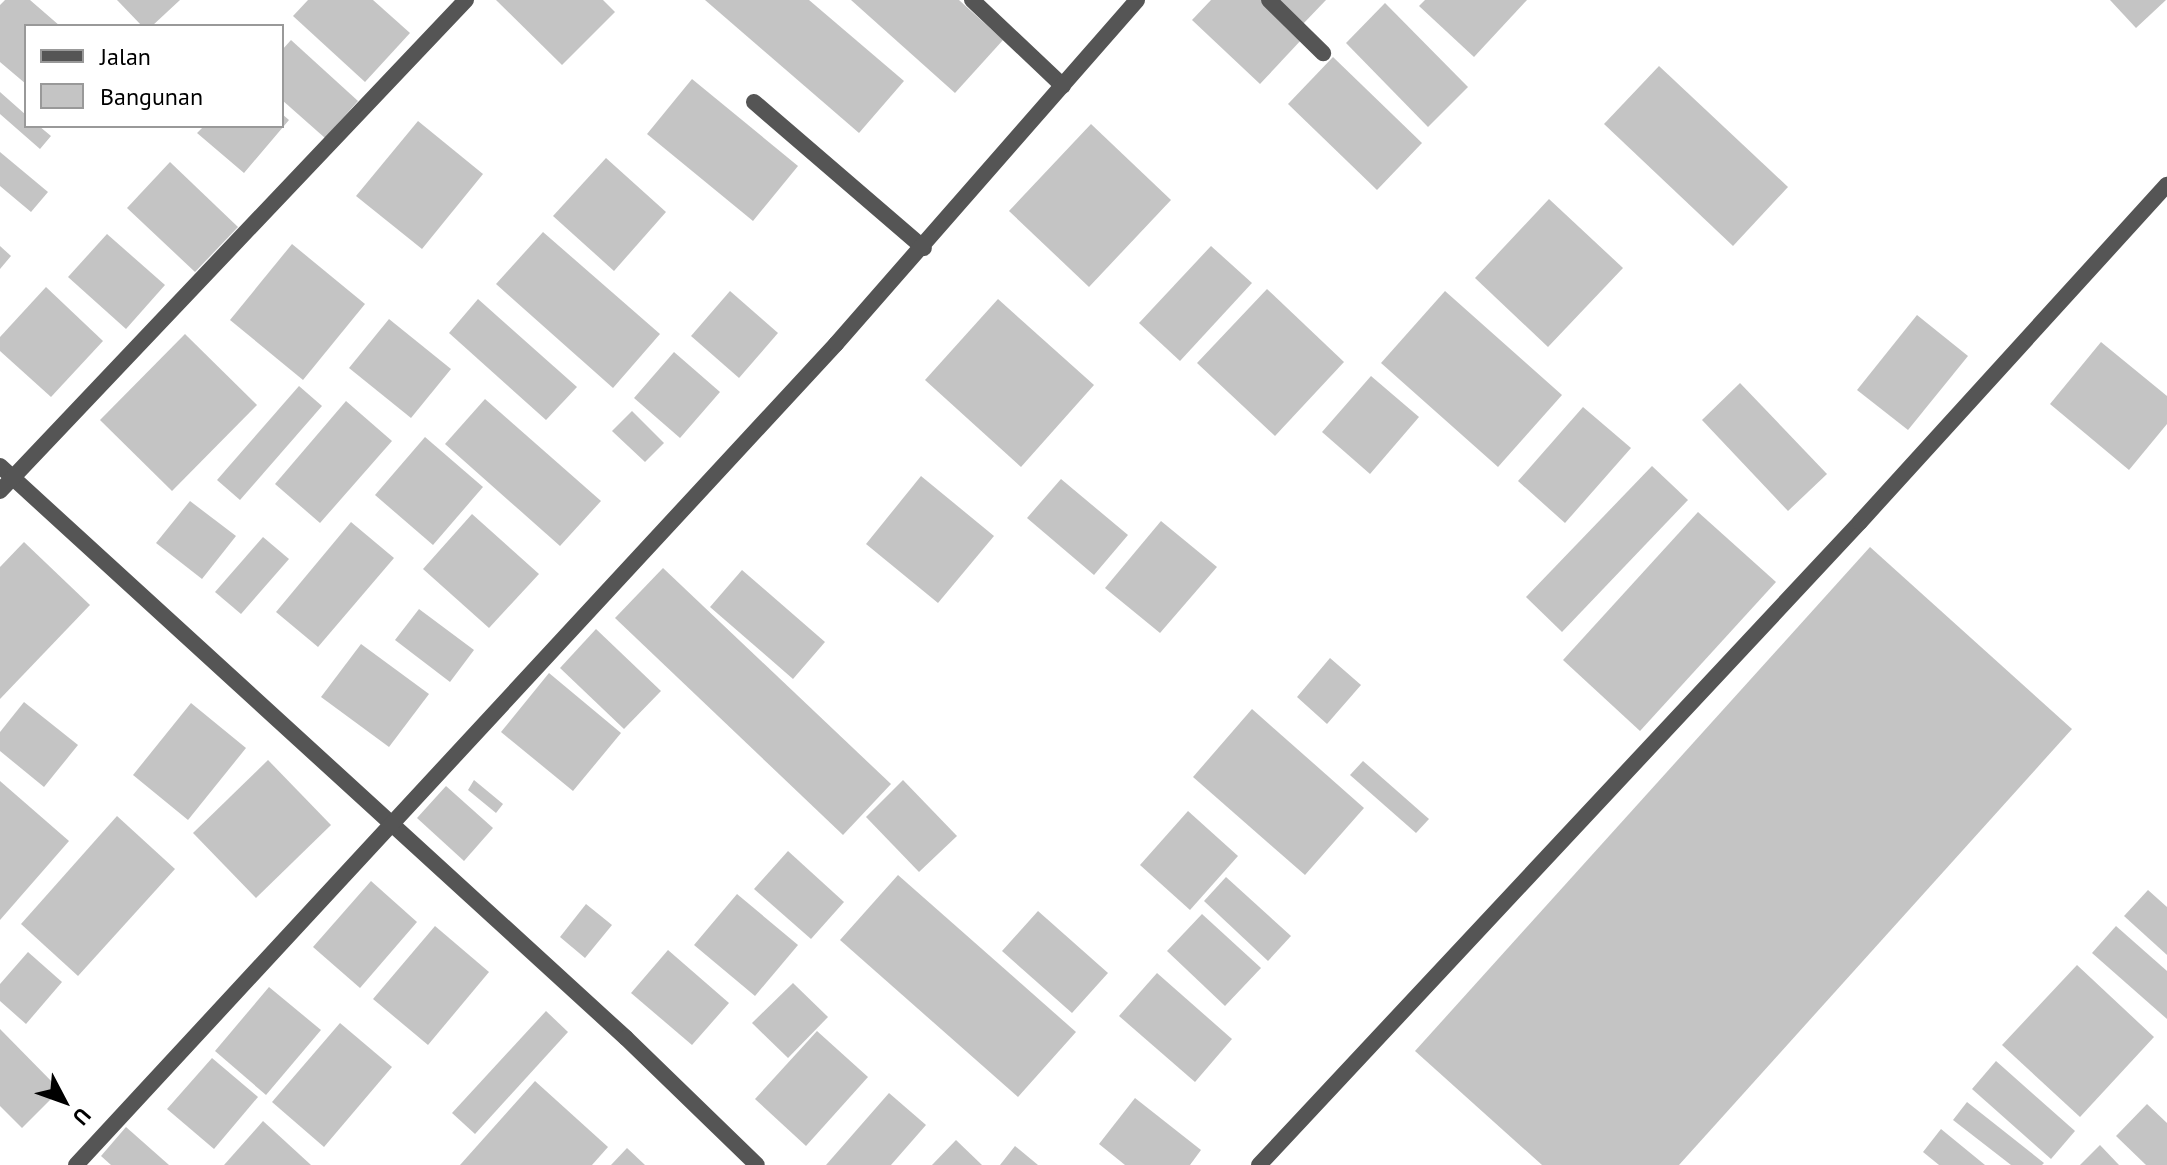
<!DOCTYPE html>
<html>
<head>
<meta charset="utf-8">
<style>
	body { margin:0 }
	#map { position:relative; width:2167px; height:1165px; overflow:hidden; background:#fff; font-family:"PT Sans",sans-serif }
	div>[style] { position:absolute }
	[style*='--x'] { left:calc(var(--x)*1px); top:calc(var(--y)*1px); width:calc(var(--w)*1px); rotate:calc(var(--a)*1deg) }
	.building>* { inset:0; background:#c4c4c4 }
	.minor>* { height:16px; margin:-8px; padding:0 8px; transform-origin:8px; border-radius:8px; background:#555 }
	span { translate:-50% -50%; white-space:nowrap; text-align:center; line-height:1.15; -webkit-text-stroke:8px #fff; paint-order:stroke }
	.legend { position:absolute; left:24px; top:24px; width:260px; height:104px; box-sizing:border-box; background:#fff; border:2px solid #999; margin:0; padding:10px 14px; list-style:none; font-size:24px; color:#000 }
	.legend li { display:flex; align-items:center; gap:16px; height:40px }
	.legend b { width:40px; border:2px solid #999 }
	.north { position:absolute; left:24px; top:1061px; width:80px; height:80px; -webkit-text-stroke:6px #fff; paint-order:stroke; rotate:131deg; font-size:22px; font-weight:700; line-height:32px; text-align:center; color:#000 }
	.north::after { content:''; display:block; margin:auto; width:28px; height:36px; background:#000; clip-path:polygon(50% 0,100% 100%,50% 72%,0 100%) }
</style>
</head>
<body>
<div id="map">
	<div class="building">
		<div style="clip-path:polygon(5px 0,30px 0,60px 26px,26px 26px,26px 84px,0 62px,0 5px)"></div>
		<div style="clip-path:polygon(117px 0,180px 0,152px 26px,142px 26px)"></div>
		<div style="clip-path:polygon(308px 0,373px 0,410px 33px,365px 82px,293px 16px)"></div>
		<div style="clip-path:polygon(496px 0,603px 0,615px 12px,562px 65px)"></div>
		<div style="clip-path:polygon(705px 0,809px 0,904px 81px,859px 133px)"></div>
		<div style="clip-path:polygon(851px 0,959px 0,1003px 40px,955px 93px)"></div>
		<div style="clip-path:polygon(1211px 0,1264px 0,1303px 38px,1260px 84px,1192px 20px)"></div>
		<div style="clip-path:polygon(1276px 0,1326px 0,1302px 25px)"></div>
		<div style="clip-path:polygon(1425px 0,1527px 0,1474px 57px,1419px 6px)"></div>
		<div style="clip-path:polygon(2110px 0,2166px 0,2136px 28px)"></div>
		<div style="clip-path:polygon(1385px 3px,1468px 87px,1428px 127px,1346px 43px)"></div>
		<div style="clip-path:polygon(291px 40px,358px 101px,325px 138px,282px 100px,282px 50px)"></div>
		<div style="clip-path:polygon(1333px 57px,1422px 143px,1377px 190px,1288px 104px)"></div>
		<div style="clip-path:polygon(1659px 66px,1788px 187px,1733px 246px,1604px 124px)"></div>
		<div style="clip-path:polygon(692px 79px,798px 166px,753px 221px,647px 134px)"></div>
		<div style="clip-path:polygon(0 92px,26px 115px,26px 126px,39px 126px,51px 136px,40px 149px,0 114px)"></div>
		<div style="clip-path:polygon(282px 114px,289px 120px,244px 173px,197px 133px,204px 126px,282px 126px)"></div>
		<div style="clip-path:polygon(418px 121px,483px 174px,422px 249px,356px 196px)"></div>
		<div style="clip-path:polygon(1091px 124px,1171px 200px,1089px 287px,1009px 211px)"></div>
		<div style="clip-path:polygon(0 152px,48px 192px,31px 212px,0 186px)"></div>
		<div style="clip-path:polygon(606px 158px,666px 212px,614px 271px,553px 216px)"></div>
		<div style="clip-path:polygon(170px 162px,238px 227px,195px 272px,127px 208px)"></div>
		<div style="clip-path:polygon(1549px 199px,1623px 268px,1548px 347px,1475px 278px)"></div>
		<div style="clip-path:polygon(543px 232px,660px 334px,613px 388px,496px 284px)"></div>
		<div style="clip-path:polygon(107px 234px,165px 285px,126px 329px,68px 277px)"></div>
		<div style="clip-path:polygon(292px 244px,365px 304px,303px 380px,230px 320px)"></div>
		<div style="clip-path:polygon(0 246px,11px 256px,0 269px)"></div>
		<div style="clip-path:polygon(1211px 246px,1252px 283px,1180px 361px,1139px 323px)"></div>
		<div style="clip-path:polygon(46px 287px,103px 341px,51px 397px,0 351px,0 337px)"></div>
		<div style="clip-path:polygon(1267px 289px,1344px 362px,1275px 436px,1197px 363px)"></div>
		<div style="clip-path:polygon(730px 291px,778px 333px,739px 378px,691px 336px)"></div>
		<div style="clip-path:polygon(1445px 291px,1562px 395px,1498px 467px,1381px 363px)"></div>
		<div style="clip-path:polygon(478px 299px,577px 387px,546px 420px,449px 333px)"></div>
		<div style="clip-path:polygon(998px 299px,1094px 385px,1021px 467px,925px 380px)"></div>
		<div style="clip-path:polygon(1917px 315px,1968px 356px,1908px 430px,1857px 390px)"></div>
		<div style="clip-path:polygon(389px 319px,451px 369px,411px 418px,349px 368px)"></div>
		<div style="clip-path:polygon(185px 334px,257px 405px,172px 491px,100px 420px)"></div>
		<div style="clip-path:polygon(2101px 342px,2167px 396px,2167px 424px,2129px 470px,2050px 404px)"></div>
		<div style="clip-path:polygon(674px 352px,720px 392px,680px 438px,634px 398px)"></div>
		<div style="clip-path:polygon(1371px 376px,1419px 417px,1370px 474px,1322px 432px)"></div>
		<div style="clip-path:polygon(1740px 383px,1827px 474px,1788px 511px,1702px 420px)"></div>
		<div style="clip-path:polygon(299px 386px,322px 406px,240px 500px,217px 480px)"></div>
		<div style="clip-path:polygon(485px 399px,601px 501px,560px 546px,445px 444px)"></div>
		<div style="clip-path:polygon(346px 401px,392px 441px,320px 523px,275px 484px)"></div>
		<div style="clip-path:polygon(1583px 407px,1631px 448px,1565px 523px,1518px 481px)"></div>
		<div style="clip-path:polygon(632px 411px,664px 443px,645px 462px,612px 431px)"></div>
		<div style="clip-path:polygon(425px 437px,483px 487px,433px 545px,375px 495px)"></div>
		<div style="clip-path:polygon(1652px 466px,1688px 500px,1562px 632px,1526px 597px)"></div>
		<div style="clip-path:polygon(921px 476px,994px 536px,938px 603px,866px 544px)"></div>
		<div style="clip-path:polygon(1061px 479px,1128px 535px,1094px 575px,1027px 518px)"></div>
		<div style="clip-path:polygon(190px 501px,236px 536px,202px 579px,156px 543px)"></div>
		<div style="clip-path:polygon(1698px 512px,1776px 582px,1640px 731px,1563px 660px)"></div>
		<div style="clip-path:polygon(472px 514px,539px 574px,489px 628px,423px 569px)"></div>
		<div style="clip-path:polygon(1161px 521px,1217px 567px,1160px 633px,1105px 588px)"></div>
		<div style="clip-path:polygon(351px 522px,394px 558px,318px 647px,276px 612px)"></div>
		<div style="clip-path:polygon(263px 537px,289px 559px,241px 614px,215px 592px)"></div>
		<div style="clip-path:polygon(24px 542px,90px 605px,0 699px,0 567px)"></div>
		<div style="clip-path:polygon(1870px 547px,2072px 729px,1679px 1165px,1542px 1165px,1415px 1051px)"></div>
		<div style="clip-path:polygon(663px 568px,891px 784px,843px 835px,615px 618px)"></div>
		<div style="clip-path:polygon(742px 570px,825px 642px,793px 679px,710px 607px)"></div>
		<div style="clip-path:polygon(419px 609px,474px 650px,450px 682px,395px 640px)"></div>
		<div style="clip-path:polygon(596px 629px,661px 691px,624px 729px,560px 668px)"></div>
		<div style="clip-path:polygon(361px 644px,429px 694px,389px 747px,321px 697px)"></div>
		<div style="clip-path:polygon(1330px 658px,1361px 685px,1327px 724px,1297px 697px)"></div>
		<div style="clip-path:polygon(549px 673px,621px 733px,573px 791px,501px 732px)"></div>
		<div style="clip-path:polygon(24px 702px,78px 745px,44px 787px,0 751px,0 732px)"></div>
		<div style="clip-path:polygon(191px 703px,246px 748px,188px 820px,133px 775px)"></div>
		<div style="clip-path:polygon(1252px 709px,1364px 808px,1305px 875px,1193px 777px)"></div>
		<div style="clip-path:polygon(268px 760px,331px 825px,256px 898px,193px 833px)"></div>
		<div style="clip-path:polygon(1363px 761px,1429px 819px,1416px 833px,1350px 775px)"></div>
		<div style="clip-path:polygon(474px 780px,503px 804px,496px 813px,468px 790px)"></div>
		<div style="clip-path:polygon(903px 780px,957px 836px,919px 872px,866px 817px)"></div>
		<div style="clip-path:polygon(0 781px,69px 841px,0 920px)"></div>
		<div style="clip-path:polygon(446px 786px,493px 828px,464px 861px,417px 818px)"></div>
		<div style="clip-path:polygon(1188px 811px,1238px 856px,1190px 910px,1140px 865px)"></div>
		<div style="clip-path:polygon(117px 816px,175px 869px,78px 976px,21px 924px)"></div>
		<div style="clip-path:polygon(788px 851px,844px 902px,811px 939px,754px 889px)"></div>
		<div style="clip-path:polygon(898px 875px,1076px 1032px,1018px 1097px,840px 940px)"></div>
		<div style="clip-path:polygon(1226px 877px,1291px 936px,1268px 961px,1204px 901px)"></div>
		<div style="clip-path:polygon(371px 881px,417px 922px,360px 988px,313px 947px)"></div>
		<div style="clip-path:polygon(2148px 890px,2167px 907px,2167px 955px,2124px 916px)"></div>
		<div style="clip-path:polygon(737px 894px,798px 945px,755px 996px,694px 945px)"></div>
		<div style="clip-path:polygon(586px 904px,612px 925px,585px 958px,560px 937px)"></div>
		<div style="clip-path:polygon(1038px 911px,1108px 973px,1072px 1013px,1002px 951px)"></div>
		<div style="clip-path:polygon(1202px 914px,1261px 968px,1225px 1006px,1167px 951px)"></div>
		<div style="clip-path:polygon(435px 926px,489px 972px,428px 1045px,373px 999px)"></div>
		<div style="clip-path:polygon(2116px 926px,2167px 971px,2167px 1019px,2092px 953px)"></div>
		<div style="clip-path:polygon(668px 950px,729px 1003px,692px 1045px,631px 993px)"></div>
		<div style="clip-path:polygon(28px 952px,62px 982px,26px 1024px,0 1001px,0 984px)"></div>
		<div style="clip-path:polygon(2077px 965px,2154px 1037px,2080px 1117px,2002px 1045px)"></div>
		<div style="clip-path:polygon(1157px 973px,1232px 1039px,1195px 1082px,1119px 1016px)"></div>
		<div style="clip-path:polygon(793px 983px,828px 1017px,788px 1058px,752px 1023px)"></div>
		<div style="clip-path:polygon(269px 987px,321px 1030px,266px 1095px,215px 1051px)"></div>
		<div style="clip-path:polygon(546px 1011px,568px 1032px,475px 1134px,452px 1113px)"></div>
		<div style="clip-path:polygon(340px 1023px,392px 1067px,324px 1147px,272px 1102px)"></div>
		<div style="clip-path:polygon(0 1029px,60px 1090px,22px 1128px,0 1106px)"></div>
		<div style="clip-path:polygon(817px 1031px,868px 1077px,806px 1146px,755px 1099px)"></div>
		<div style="clip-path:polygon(212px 1058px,258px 1097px,214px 1149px,167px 1109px)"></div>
		<div style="clip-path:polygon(1996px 1061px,2075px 1131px,2051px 1159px,1972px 1089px)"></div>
		<div style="clip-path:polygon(535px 1081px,608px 1147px,592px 1165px,460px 1165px)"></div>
		<div style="clip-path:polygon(889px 1093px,926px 1125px,891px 1165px,826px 1165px)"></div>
		<div style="clip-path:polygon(1135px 1098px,1201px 1150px,1190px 1165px,1125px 1165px,1099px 1144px)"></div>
		<div style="clip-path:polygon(1967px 1102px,2044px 1163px,2042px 1165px,2011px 1165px,1953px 1120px)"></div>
		<div style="clip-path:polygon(2147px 1104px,2167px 1123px,2167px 1165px,2146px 1165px,2116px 1136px)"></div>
		<div style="clip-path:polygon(263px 1121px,311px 1165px,224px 1165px)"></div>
		<div style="clip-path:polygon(126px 1127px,169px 1165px,111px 1165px,101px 1156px)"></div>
		<div style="clip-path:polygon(1941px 1129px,1985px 1165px,1939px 1165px,1923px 1152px)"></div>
		<div style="clip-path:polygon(956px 1140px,982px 1165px,932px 1165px)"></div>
		<div style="clip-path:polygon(2100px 1145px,2119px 1165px,2080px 1165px)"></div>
		<div style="clip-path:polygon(1015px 1146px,1038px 1165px,1000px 1165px)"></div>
		<div style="clip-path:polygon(627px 1148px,645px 1165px,611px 1165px)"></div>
	</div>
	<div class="minor">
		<div style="--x:972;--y:0;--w:125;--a:43.4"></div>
		<div style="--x:1269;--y:0;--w:76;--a:44.5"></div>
		<div style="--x:754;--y:102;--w:224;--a:40.7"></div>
		<div style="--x:0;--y:466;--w:848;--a:42.42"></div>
		<div style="--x:626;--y:1038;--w:182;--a:44.1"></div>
		<div style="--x:0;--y:491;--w:677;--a:-46.5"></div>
		<div style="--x:76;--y:1165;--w:1119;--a:-47.21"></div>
		<div style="--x:836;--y:344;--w:457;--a:-48.8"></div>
		<div style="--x:1259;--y:1165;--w:880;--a:-46.93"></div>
		<div style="--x:1860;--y:522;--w:456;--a:-47.7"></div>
	</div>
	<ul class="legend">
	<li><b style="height:10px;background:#555"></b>Jalan</li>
	<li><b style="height:22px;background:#c4c4c4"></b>Bangunan</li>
	</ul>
	<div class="north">U</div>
</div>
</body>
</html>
